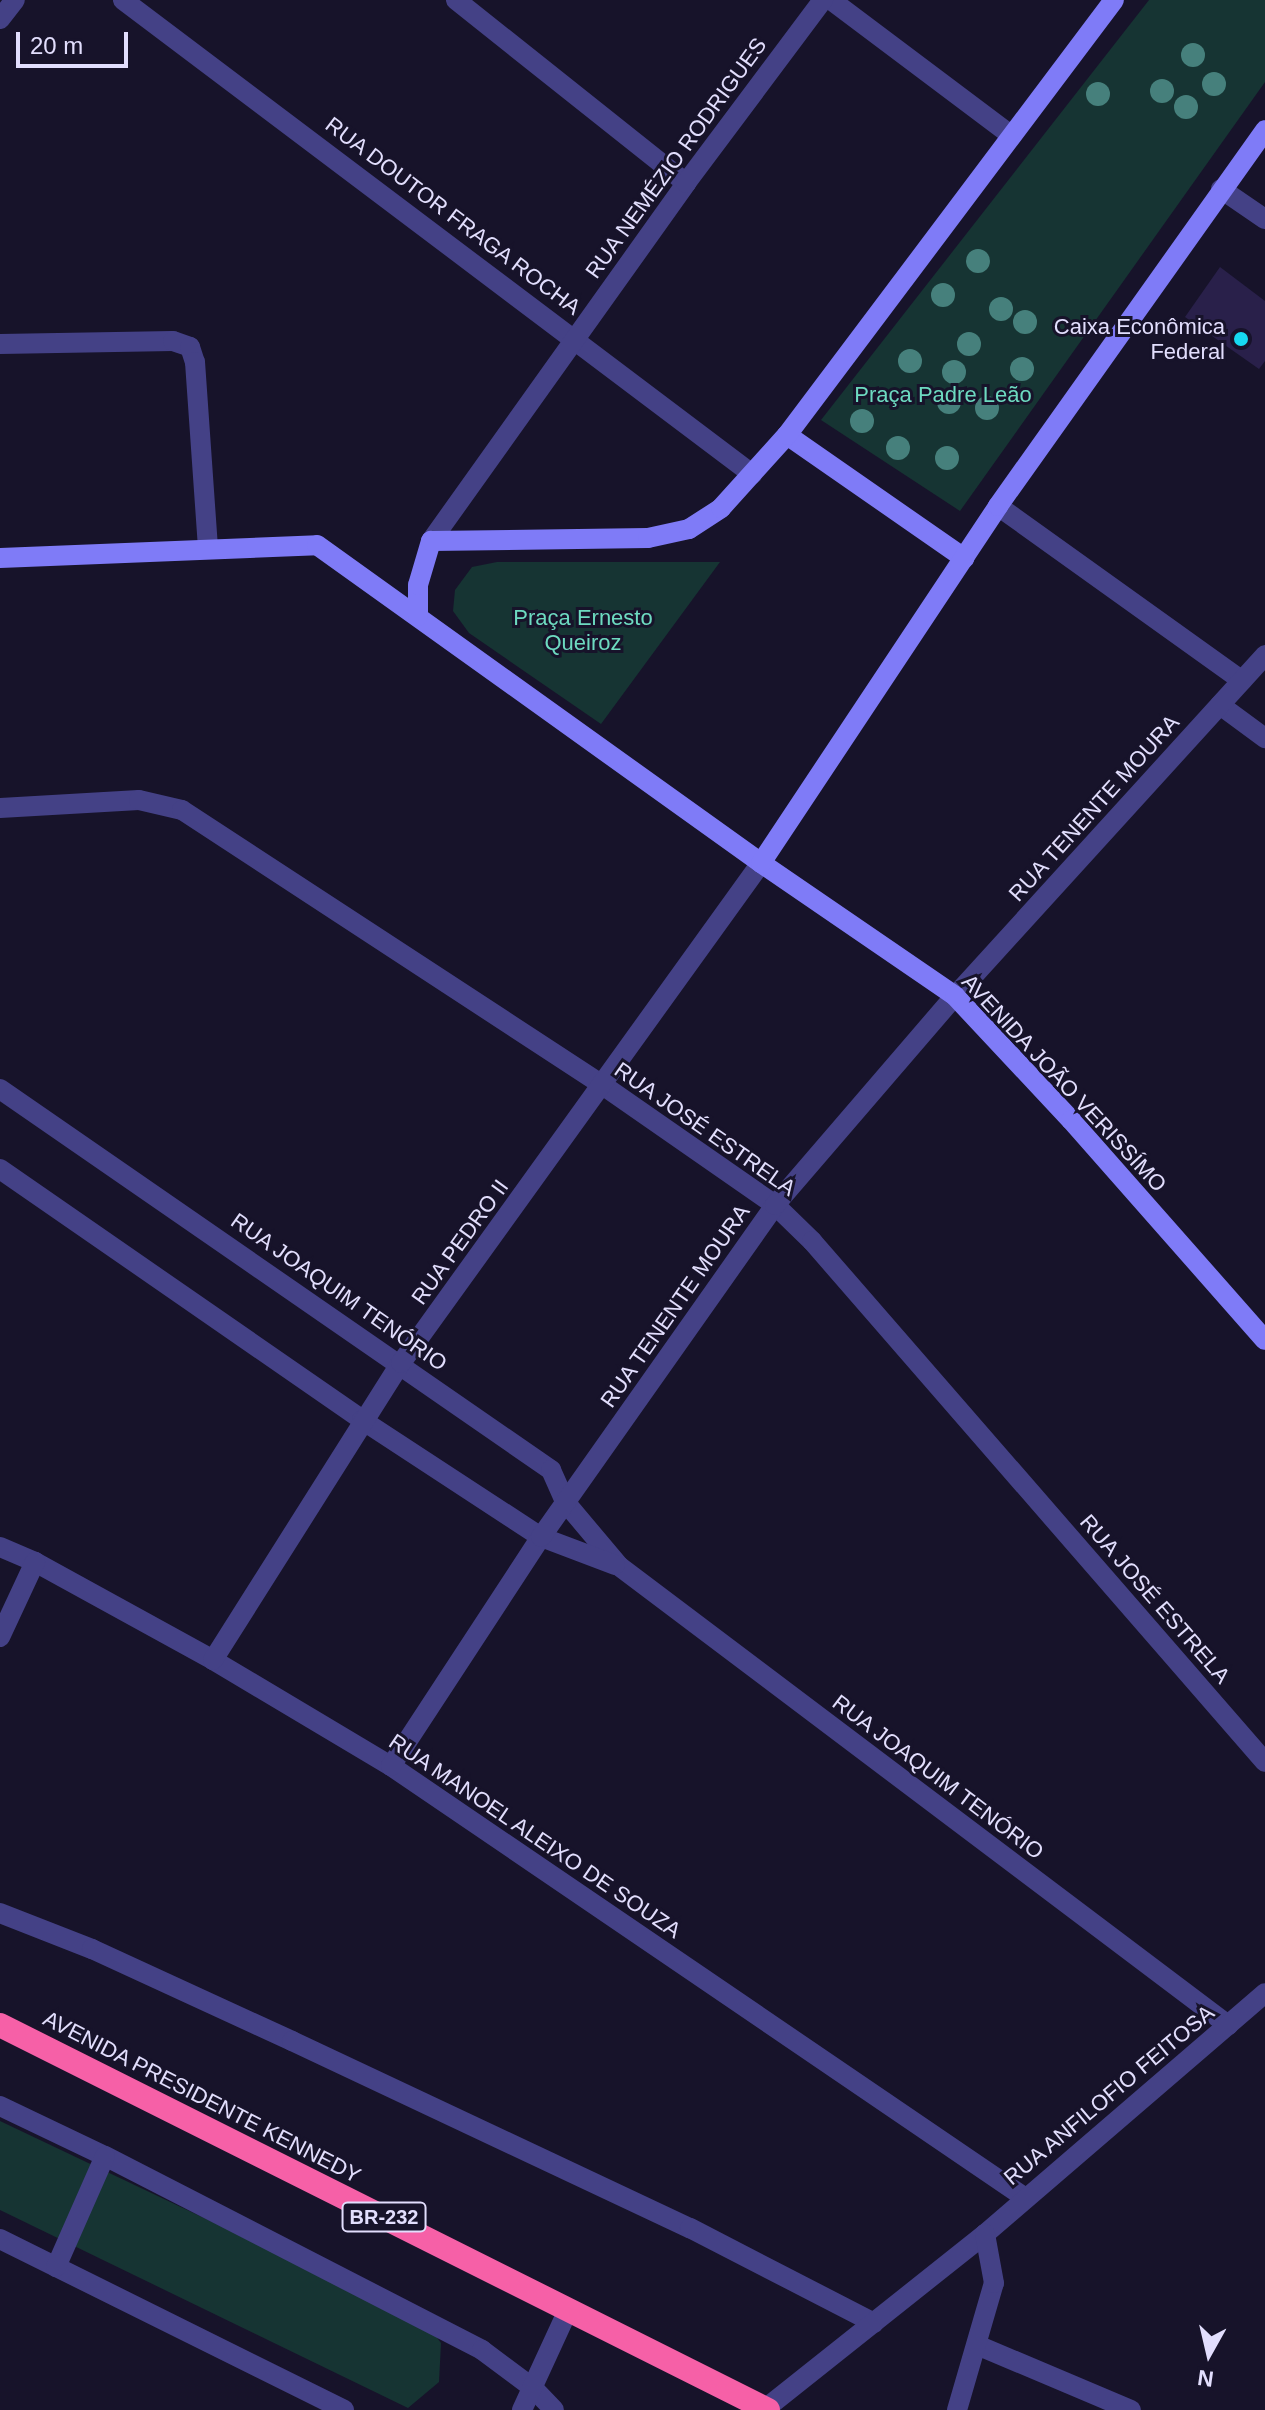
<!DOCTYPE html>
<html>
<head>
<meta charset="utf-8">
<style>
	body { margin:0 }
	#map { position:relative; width:1265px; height:2410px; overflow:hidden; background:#17132a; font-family:Arial,sans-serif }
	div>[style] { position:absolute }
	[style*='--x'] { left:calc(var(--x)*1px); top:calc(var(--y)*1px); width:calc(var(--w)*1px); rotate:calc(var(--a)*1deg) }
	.green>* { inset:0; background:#163433 }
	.building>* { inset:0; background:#29204a }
	.lane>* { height:20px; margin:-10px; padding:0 10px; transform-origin:10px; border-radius:10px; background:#444186 }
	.street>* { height:20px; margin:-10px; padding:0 10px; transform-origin:10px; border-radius:10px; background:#444186 }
	.secondary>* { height:20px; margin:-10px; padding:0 10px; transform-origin:10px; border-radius:10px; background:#7f7bf7 }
	.highway>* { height:24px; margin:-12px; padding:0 12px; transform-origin:12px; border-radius:12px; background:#f660a7 }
	.trees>* { width:24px; height:24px; margin:-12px; border-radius:50%; background:#46807c }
	.dots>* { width:22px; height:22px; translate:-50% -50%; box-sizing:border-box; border:4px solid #17132a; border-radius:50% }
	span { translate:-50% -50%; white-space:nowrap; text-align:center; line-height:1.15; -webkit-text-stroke:6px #17132a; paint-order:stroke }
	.shield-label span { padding:2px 6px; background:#17132a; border:2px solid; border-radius:6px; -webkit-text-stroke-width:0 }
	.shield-label { font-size:20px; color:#e2defd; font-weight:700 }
	.street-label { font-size:22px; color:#e2defd }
	.poi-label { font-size:22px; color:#e2defd }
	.right { translate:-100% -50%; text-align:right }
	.park-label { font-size:22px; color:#6ddac0 }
	.north { position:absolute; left:1169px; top:2314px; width:80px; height:80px; -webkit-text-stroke:6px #17132a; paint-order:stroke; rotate:188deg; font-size:22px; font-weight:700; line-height:32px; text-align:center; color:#e2defd }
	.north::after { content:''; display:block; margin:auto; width:28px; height:36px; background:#e2defd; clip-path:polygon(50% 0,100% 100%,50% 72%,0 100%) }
	.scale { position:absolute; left:16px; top:32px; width:112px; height:36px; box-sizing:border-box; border:4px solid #e2defd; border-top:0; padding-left:10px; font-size:24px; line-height:28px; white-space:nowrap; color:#e2defd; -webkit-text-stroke:6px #17132a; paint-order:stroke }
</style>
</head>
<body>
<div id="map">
	<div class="green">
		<div style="clip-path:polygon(1149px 0,1265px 0,1265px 82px,960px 511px,821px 420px)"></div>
		<div style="clip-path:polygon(497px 562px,720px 562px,601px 724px,469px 633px,453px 611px,455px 590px,472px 567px)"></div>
		<div style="clip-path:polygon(0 2121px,427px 2324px,441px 2343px,439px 2382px,408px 2408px,0 2210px)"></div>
	</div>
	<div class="building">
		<div style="clip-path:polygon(1220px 267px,1265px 301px,1265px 361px,1259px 369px,1185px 317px)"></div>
	</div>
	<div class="lane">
		<div style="--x:1220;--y:705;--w:56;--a:36.3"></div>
	</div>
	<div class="street">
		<div style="--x:123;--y:0;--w:788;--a:37"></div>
		<div style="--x:456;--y:0;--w:294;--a:38.5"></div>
		<div style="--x:831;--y:0;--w:226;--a:36.9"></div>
		<div style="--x:0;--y:19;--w:24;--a:-52"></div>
		<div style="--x:1221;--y:189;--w:53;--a:34.3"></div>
		<div style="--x:0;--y:344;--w:173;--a:-1"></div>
		<div style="--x:173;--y:341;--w:18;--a:19"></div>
		<div style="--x:190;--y:347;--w:16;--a:72"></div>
		<div style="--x:195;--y:362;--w:187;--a:86"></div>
		<div style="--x:998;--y:506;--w:300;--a:35.6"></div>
		<div style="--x:431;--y:541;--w:440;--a:-54.5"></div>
		<div style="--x:686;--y:183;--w:229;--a:-53.2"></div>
		<div style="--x:0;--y:808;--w:139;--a:-3.3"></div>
		<div style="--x:139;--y:800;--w:44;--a:13.1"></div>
		<div style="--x:182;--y:810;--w:504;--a:33.19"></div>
		<div style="--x:604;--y:1086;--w:208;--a:34.8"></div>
		<div style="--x:775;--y:1205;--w:52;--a:44.2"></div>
		<div style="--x:812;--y:1241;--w:690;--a:48.99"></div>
		<div style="--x:0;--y:1089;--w:670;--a:34.66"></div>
		<div style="--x:551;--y:1470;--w:36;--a:66"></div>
		<div style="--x:566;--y:1503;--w:82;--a:49.9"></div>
		<div style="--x:619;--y:1566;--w:763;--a:37.01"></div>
		<div style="--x:0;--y:1169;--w:441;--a:34.7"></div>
		<div style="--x:362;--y:1420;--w:214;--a:33.2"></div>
		<div style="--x:541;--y:1537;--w:79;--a:20.7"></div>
		<div style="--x:0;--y:1547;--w:38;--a:23"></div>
		<div style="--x:35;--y:1562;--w:203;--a:28.8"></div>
		<div style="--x:213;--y:1660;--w:207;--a:30.8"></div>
		<div style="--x:391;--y:1766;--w:766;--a:34.25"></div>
		<div style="--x:0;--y:1637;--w:83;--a:-65"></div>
		<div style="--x:213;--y:1660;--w:352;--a:-57.7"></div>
		<div style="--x:401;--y:1363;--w:616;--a:-54.25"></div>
		<div style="--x:391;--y:1766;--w:274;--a:-56.8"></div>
		<div style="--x:541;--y:1537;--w:406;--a:-54.8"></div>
		<div style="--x:775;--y:1205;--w:276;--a:-49.3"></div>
		<div style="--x:955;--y:996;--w:461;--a:-47.7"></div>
		<div style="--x:0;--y:1913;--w:99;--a:21.4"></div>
		<div style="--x:92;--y:1949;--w:220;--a:24.7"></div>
		<div style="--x:292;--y:2041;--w:440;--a:25.2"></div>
		<div style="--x:690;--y:2228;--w:207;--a:27.3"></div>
		<div style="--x:0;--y:2106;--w:116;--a:25.5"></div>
		<div style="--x:105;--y:2156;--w:424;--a:27.2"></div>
		<div style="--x:482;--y:2350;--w:64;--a:36.7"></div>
		<div style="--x:533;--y:2388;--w:30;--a:46"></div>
		<div style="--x:0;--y:2239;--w:384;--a:26.4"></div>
		<div style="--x:56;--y:2267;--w:121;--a:-66.2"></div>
		<div style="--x:977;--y:2345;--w:167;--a:22.9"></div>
		<div style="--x:765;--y:2409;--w:281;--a:-38.5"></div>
		<div style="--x:985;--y:2234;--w:369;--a:-40.7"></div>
		<div style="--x:522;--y:2410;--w:110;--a:-65.3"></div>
		<div style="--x:957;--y:2410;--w:132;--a:-73.8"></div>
		<div style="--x:994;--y:2283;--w:50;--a:-100.4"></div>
	</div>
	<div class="secondary">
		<div style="--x:787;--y:435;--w:216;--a:34.8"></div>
		<div style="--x:0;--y:558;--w:317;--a:-2.3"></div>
		<div style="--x:317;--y:545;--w:546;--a:35.61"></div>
		<div style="--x:761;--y:863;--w:235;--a:34.4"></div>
		<div style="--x:955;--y:996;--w:170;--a:46.9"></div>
		<div style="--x:1071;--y:1120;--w:293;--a:48.6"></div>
		<div style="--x:418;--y:616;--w:31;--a:-90"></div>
		<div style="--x:418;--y:585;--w:46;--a:-73.5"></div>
		<div style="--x:431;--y:541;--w:217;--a:-0.8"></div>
		<div style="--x:648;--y:538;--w:42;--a:-12.4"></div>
		<div style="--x:689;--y:529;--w:38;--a:-33"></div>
		<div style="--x:721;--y:508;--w:98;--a:-47.9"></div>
		<div style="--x:787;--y:435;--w:544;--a:-53.07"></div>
		<div style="--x:761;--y:863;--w:429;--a:-56.4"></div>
		<div style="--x:998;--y:506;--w:461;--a:-54.6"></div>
	</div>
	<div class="highway">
		<div style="--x:0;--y:2025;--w:859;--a:26.62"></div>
	</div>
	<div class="trees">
		<div style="left:1193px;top:55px"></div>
		<div style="left:1214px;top:84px"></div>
		<div style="left:1162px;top:91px"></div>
		<div style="left:1098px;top:94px"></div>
		<div style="left:1186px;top:107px"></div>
		<div style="left:978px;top:261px"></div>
		<div style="left:943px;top:295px"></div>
		<div style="left:1001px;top:309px"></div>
		<div style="left:1025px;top:322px"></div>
		<div style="left:969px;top:344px"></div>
		<div style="left:910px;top:361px"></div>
		<div style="left:1022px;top:369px"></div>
		<div style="left:954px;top:372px"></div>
		<div style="left:949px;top:402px"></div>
		<div style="left:987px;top:408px"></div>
		<div style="left:862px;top:421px"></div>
		<div style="left:898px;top:448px"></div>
		<div style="left:947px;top:458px"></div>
	</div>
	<div class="dots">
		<div style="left:1241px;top:339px;background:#16d9f1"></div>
	</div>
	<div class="shield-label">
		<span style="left:384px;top:2217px">BR-232</span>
	</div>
	<div class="street-label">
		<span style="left:676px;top:158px;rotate:-54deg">RUA NEMÉZIO RODRIGUES</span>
		<span style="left:453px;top:216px;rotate:37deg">RUA DOUTOR FRAGA ROCHA</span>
		<span style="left:1094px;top:808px;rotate:-48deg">RUA TENENTE MOURA</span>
		<span style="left:1064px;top:1083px;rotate:47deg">AVENIDA JOÃO VERISSÍMO</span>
		<span style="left:705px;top:1129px;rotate:35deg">RUA JOSÉ ESTRELA</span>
		<span style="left:460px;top:1242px;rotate:-54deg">RUA PEDRO II</span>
		<span style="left:339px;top:1292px;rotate:35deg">RUA JOAQUIM TENÓRIO</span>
		<span style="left:675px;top:1306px;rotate:-55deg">RUA TENENTE MOURA</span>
		<span style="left:1155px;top:1599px;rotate:49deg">RUA JOSÉ ESTRELA</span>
		<span style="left:938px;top:1777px;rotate:37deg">RUA JOAQUIM TENÓRIO</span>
		<span style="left:535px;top:1836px;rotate:34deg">RUA MANOEL ALEIXO DE SOUZA</span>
		<span style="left:1109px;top:2095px;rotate:-40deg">RUA ANFILOFIO FEITOSA</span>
		<span style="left:202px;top:2097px;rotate:27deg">AVENIDA PRESIDENTE KENNEDY</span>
	</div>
	<div class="poi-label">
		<span class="right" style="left:1225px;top:339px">Caixa Econômica<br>Federal</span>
	</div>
	<div class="park-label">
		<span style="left:943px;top:395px">Praça Padre Leão</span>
		<span style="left:583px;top:630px">Praça Ernesto<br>Queiroz</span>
	</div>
	<div class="north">N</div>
	<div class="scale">20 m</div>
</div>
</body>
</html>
